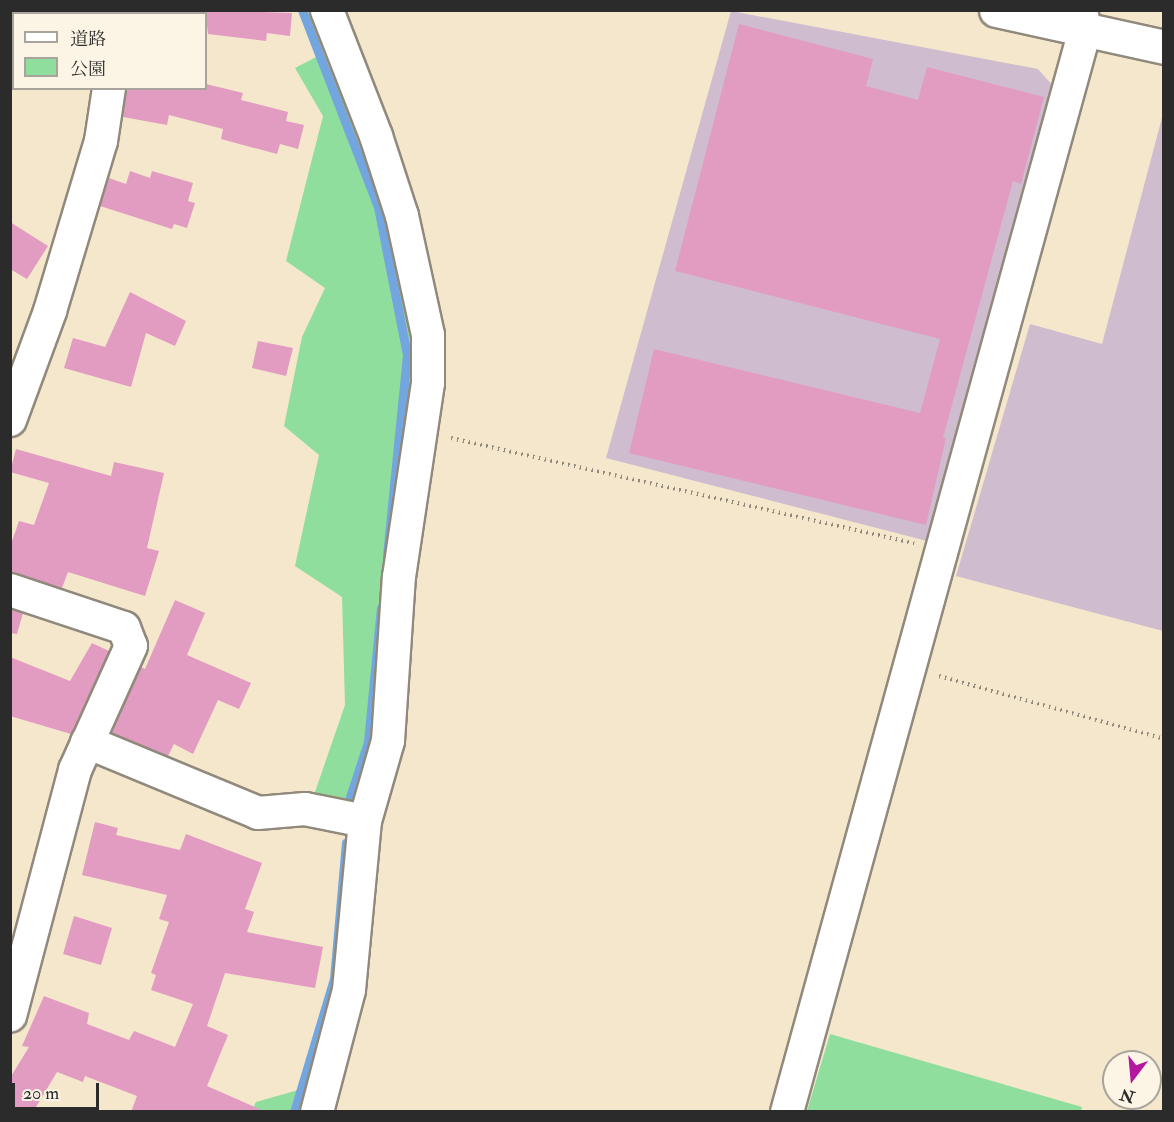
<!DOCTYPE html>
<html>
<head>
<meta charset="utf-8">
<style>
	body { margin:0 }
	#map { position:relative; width:1174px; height:1122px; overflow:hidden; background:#f4e7cc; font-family:"IM FELL Double Pica","Noto Serif JP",serif }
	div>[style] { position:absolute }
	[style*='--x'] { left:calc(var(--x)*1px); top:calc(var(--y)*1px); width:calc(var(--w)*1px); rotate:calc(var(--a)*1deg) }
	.industrial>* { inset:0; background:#cfbdcf }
	.green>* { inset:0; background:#8fde9d }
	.stream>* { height:9px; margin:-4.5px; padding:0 4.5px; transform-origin:4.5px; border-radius:4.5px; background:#73a6df }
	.building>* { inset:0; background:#e29cc2 }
	.path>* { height:4px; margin-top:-2px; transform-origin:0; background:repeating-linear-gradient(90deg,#90897c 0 1.5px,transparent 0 6px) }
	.roads { filter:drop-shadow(2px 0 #90897c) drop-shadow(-2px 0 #90897c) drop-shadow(0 2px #90897c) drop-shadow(0 -2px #90897c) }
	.minor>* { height:32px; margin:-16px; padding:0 16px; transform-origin:16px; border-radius:16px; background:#fff }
	.highway>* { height:33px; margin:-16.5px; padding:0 16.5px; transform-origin:16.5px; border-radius:16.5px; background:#fff }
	span { translate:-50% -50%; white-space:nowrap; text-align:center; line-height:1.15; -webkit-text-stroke:5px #fcf5e5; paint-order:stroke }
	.frame { position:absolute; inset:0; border:12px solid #2b2b2b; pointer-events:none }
	.legend { position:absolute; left:12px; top:12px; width:195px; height:78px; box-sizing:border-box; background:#fcf5e5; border:2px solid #a8a49b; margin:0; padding:8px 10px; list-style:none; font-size:18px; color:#2b2b2b }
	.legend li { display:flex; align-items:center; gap:12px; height:30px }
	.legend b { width:30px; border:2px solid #a8a49b }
	.north { position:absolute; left:1102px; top:1050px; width:60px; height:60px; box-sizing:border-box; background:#fcf5e5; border:2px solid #a8a49b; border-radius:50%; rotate:196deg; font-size:16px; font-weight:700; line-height:24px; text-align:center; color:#2b2b2b }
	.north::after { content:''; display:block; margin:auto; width:21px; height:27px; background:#b5179e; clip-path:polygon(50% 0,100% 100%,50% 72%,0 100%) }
	.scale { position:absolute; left:12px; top:1083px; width:87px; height:27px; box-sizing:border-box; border:3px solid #2b2b2b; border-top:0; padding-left:8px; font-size:18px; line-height:21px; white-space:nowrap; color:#2b2b2b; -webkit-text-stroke:4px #fcf5e5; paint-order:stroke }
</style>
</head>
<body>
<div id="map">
	<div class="industrial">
		<div style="clip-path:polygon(731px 11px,1038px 69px,1054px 87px,927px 541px,606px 458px)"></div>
		<div style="clip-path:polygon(1164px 110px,1164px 631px,1163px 631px,956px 576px,1030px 324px,1102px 344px)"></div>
	</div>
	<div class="green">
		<div style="clip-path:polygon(316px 57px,338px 76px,385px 208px,414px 359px,372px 739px,357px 812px,315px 792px,345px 705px,342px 597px,295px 566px,319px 455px,284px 426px,302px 337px,325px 288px,286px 261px,323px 116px,295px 68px)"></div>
		<div style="clip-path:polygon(830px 1034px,1082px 1107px,1081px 1111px,807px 1111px)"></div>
		<div style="clip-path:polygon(309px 1087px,301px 1111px,251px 1112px,256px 1102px)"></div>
	</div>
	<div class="stream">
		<div style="--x:302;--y:10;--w:211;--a:68.9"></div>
		<div style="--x:378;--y:207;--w:151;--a:78.9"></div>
		<div style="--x:407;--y:355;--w:202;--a:95.7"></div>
		<div style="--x:350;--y:797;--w:58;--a:-71.9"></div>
		<div style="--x:368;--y:742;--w:135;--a:-84.5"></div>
		<div style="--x:294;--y:1112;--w:139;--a:-73.3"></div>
		<div style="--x:334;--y:979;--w:137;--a:-85"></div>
	</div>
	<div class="building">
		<div style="clip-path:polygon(205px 10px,292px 13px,290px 36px,267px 33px,266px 41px,208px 34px)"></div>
		<div style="clip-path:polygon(739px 24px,873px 59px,866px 86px,918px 100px,927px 67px,1044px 97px,1021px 184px,1013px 181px,943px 438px,946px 438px,926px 525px,629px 453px,654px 349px,920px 413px,940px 339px,675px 271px)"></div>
		<div style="clip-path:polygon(206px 84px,243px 93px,241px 100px,288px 112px,286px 121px,304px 125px,298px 149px,280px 144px,277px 154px,221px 139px,223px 129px,169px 115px,167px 125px,123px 117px,127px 88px,206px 88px)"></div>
		<div style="clip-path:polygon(130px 171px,150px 178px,152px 171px,193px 183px,188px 201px,195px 203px,187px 228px,174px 224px,172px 229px,100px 206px,109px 178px,126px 184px)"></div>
		<div style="clip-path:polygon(10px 222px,48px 246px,27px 279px,10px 269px)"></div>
		<div style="clip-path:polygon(130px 292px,186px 321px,175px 346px,146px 333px,131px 387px,64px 368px,73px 338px,105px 347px)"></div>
		<div style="clip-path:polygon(258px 341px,293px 348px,286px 376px,252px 368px)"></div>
		<div style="clip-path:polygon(16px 449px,111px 476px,114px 462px,164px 473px,147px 548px,159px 551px,145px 596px,68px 572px,62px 588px,10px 573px,10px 547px,19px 521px,34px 525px,49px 483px,10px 472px)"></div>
		<div style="clip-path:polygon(175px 600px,205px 613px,187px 655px,251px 683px,239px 709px,218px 700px,193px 754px,174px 744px,168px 756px,112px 733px,141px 667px,145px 669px)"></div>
		<div style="clip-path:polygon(10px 609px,23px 613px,17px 634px,10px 633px)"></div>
		<div style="clip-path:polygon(92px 643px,109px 651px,71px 734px,10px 716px,10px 657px,70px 681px)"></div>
		<div style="clip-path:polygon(95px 822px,118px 828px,116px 835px,180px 850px,186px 834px,262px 863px,245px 909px,254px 912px,247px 932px,323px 947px,315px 988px,225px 973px,207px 1026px,228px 1035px,207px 1086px,266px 1112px,131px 1112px,137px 1096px,85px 1076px,83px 1082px,57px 1072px,33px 1112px,10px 1112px,10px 1078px,29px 1047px,22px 1046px,44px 996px,89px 1013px,87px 1024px,129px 1040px,134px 1031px,175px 1047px,193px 1004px,151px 990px,156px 975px,151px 973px,169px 922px,159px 919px,167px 895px,82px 875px)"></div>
		<div style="clip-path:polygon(74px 916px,112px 928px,101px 965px,63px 954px)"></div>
	</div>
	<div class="path">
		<div style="--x:451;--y:438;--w:475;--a:12.8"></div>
		<div style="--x:939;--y:676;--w:234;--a:15.6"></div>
	</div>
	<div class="roads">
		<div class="minor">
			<div style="--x:121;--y:14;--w:4;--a:-90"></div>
			<div style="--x:10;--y:420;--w:116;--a:-69.8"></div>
			<div style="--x:50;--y:311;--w:177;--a:-73.3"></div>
			<div style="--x:101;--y:141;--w:54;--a:-81.4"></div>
			<div style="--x:10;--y:590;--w:120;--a:18.4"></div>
			<div style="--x:124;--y:628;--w:19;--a:69"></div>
			<div style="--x:131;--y:646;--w:136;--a:114.3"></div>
			<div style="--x:75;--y:770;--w:254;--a:104.8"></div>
			<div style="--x:87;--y:742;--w:185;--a:22.5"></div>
			<div style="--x:258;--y:813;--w:47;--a:-4.9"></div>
			<div style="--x:305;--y:809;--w:61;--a:11.3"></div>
			<div style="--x:317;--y:1112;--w:126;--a:-75.3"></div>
			<div style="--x:349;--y:990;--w:170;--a:-84.6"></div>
			<div style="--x:365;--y:821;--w:83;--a:-74"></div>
			<div style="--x:388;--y:741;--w:164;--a:-86.2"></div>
			<div style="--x:399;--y:577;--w:196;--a:-81.5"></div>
			<div style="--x:428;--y:383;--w:48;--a:-90"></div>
			<div style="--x:428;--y:335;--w:122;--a:-102.3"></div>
			<div style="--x:402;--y:216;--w:84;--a:-108"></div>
			<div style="--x:376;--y:136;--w:135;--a:-111.3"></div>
			<div style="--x:787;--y:1112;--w:1122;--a:-74.6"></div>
			<div style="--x:1085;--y:30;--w:20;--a:-101"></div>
		</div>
		<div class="highway">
			<div style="--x:996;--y:10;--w:172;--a:12.4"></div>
		</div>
	</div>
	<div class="frame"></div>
	<ul class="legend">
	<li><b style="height:8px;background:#fff"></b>道路</li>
	<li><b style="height:16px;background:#8fde9d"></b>公園</li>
	</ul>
	<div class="north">N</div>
	<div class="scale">20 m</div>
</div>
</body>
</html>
